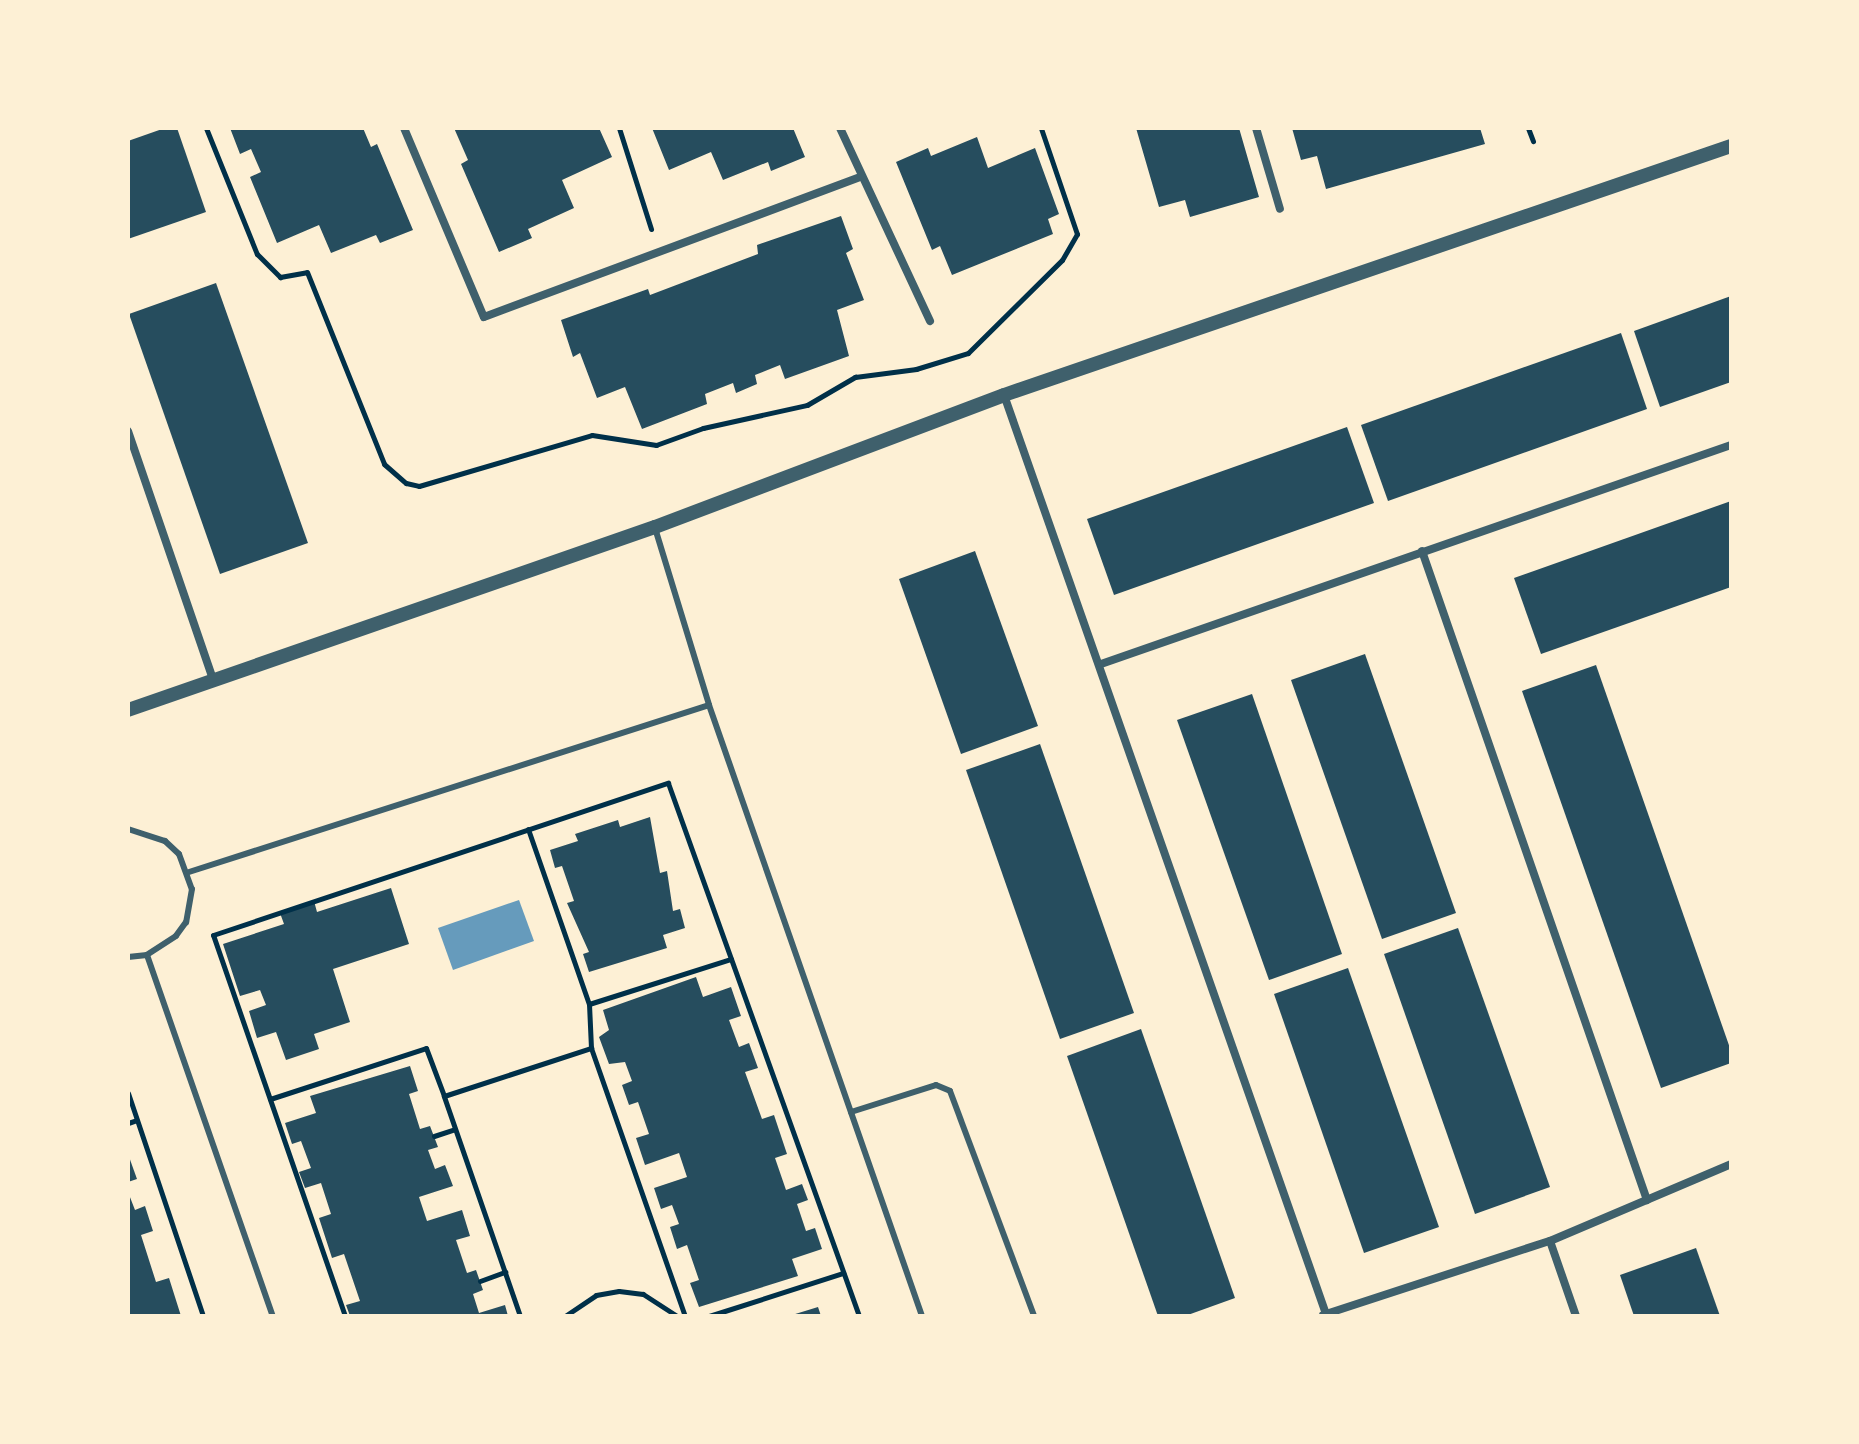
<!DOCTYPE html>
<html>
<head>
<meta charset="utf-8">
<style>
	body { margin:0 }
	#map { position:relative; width:1859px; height:1444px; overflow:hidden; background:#fdf0d5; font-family:"Fira Sans Condensed",sans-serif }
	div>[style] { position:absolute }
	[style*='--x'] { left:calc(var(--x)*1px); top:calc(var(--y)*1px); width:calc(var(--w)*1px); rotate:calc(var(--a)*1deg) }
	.water>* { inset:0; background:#669bbc }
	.building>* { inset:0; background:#264d5e }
	.path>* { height:5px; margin:-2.5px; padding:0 2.5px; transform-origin:2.5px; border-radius:2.5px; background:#003049 }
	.service>* { height:6px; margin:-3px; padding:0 3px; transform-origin:3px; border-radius:3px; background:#3f606c }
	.minor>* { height:8px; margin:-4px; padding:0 4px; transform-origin:4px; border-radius:4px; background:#3f606c }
	.tertiary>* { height:14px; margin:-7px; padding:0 7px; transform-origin:7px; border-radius:7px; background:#3f606c }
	span { translate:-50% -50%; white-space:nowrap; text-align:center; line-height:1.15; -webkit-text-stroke:7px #fdf0d5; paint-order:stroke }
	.frame { position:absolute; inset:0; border:130px solid #fdf0d5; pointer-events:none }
</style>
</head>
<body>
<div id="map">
	<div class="water">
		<div style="clip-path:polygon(519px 900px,534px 941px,453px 970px,438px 928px)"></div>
	</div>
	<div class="building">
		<div style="clip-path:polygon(165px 128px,177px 128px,206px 212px,128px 239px,128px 141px)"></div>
		<div style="clip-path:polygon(230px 128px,363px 128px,371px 147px,377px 144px,413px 230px,380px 243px,376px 235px,331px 253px,319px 225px,277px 243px,250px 177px,261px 172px,251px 149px,240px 154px)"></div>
		<div style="clip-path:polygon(454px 128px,599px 128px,612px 157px,562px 180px,574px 208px,528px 229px,532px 238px,499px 252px,461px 164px,468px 160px)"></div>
		<div style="clip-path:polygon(652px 128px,793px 128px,805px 157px,771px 171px,768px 162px,723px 180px,711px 152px,669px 170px)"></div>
		<div style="clip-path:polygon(1136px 128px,1239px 128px,1259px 197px,1190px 217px,1185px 200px,1159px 207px)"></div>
		<div style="clip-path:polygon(1292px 128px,1480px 128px,1485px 144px,1326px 189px,1317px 156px,1301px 160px)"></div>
		<div style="clip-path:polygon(977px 137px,988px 168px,1035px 148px,1059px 214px,1048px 219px,1053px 234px,952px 275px,940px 246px,932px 250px,896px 162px,928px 148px,931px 156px)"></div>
		<div style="clip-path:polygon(841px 216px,853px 249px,846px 253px,864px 300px,837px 310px,849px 356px,785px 379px,780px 365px,755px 375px,757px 384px,736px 393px,733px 383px,705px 394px,707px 404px,642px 429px,625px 387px,597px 398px,580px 353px,573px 357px,561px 320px,648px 289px,650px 295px,758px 254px,757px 245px)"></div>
		<div style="clip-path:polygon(216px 283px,308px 543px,220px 574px,129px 314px)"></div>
		<div style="clip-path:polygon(1731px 296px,1731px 382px,1660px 407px,1634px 331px)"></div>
		<div style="clip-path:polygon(1621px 333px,1647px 409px,1388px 501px,1361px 425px)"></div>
		<div style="clip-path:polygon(1347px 427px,1374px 503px,1114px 595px,1087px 519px)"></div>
		<div style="clip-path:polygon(1731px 501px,1731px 587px,1541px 654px,1514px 578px)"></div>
		<div style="clip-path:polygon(975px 551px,1038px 726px,961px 754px,899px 579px)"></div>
		<div style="clip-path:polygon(1365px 654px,1456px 913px,1382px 939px,1291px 680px)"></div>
		<div style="clip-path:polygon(1596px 665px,1731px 1051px,1731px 1063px,1661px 1088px,1522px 691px)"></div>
		<div style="clip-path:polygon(1252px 694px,1342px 954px,1269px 980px,1177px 720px)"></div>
		<div style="clip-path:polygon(1040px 744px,1134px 1013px,1060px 1039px,966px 770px)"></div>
		<div style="clip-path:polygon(650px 817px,660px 873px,667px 871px,673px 911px,680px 909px,685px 928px,663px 935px,667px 948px,589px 972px,583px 954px,589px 952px,567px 903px,574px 901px,562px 866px,555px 868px,550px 850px,578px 841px,575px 834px,618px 820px,620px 827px)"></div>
		<div style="clip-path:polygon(391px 888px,409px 944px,333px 969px,350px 1022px,314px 1034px,319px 1049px,286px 1060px,276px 1032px,257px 1038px,249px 1011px,266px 1005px,260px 990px,240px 996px,223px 944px,284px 924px,280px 913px,314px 901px,317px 912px)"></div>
		<div style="clip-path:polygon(1458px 928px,1550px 1187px,1475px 1214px,1384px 954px)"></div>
		<div style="clip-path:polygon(1348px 968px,1439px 1227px,1364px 1253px,1274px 994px)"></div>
		<div style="clip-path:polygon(696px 977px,703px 997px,731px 987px,741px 1016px,729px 1020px,739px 1047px,749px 1043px,758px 1068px,745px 1072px,762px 1119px,774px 1115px,787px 1154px,775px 1158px,786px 1190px,802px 1184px,808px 1200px,797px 1204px,806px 1231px,815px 1228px,822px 1249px,792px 1259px,798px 1276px,699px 1307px,690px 1283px,699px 1280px,687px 1245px,677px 1249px,670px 1227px,679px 1224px,672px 1205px,661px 1209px,654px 1188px,687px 1177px,679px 1153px,645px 1165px,636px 1138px,649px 1134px,638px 1102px,629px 1105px,622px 1085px,632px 1081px,625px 1062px,609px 1064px,599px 1037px,609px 1030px,603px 1010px)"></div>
		<div style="clip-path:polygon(1141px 1029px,1235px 1298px,1185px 1316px,1158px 1316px,1067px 1056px)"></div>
		<div style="clip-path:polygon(410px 1066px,418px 1091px,409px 1094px,420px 1129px,430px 1126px,438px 1147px,428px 1150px,435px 1169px,445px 1165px,453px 1186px,419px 1197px,427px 1221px,462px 1210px,470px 1236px,456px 1240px,467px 1273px,476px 1270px,483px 1290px,473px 1294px,479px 1313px,505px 1305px,508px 1316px,350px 1316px,346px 1305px,360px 1301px,344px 1254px,332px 1258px,319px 1218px,331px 1214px,321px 1183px,305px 1188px,299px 1172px,311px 1168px,301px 1141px,292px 1144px,285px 1123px,316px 1113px,310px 1096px)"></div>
		<div style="clip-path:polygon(128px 1154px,137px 1179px,128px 1182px)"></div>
		<div style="clip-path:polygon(128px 1192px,135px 1210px,145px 1206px,153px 1231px,141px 1235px,156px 1282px,169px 1278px,181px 1316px,128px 1316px)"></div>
		<div style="clip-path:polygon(1696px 1248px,1720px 1316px,1634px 1316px,1620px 1275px)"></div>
		<div style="clip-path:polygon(818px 1307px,821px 1316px,792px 1316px,792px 1315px)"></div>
	</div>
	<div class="path">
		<div style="--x:206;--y:128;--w:136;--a:68"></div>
		<div style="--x:257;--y:254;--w:33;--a:45"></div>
		<div style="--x:280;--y:277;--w:27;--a:-10"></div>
		<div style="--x:307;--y:272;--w:207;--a:68.1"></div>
		<div style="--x:384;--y:464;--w:29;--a:41"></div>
		<div style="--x:406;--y:483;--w:13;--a:13"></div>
		<div style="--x:419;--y:486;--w:180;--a:-16.4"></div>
		<div style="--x:592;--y:435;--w:65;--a:8.9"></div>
		<div style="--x:656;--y:445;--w:50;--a:-19.9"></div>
		<div style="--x:703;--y:428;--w:107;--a:-12.5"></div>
		<div style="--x:807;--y:405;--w:56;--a:-30.3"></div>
		<div style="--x:855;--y:377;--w:62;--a:-7.5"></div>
		<div style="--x:916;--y:369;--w:54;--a:-17.1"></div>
		<div style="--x:968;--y:353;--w:132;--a:-44.7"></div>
		<div style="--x:1062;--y:260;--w:30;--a:-60"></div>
		<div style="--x:1077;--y:234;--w:112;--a:-108.8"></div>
		<div style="--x:619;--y:128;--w:106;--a:72.4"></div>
		<div style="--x:1528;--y:128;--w:14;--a:69"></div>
		<div style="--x:528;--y:829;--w:185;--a:70.8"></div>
		<div style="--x:589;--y:1004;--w:44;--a:87.4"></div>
		<div style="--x:589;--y:1004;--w:149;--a:-17.6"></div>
		<div style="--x:128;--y:1093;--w:235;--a:71.4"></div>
		<div style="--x:270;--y:1099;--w:164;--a:-18.1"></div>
		<div style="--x:426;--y:1048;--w:51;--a:69.4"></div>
		<div style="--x:128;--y:1123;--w:9;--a:-18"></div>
		<div style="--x:434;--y:1136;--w:22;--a:-18"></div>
		<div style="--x:480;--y:1281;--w:27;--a:-20"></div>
		<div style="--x:345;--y:1316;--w:403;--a:-109.1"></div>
		<div style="--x:213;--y:935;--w:480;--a:-18.5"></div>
		<div style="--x:668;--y:783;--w:566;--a:70.28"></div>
		<div style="--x:520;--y:1316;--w:233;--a:-109.1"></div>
		<div style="--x:444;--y:1096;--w:155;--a:-18.1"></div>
		<div style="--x:591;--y:1048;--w:284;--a:70.7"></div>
		<div style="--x:565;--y:1316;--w:37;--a:-34"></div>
		<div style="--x:596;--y:1295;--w:23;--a:-10"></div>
		<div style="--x:619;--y:1291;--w:24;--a:7"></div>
		<div style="--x:643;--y:1294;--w:40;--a:32.9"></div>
		<div style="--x:709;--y:1316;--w:141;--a:-17.8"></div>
	</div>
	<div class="service">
		<div style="--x:655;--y:528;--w:185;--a:73"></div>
		<div style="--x:709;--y:705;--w:647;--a:70.78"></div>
		<div style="--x:128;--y:829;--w:39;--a:18"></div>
		<div style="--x:165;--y:841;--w:19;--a:43"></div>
		<div style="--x:179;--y:854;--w:37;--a:70"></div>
		<div style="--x:192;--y:889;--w:34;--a:100"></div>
		<div style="--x:186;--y:922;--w:17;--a:126"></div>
		<div style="--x:176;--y:936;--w:35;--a:147"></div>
		<div style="--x:147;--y:955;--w:19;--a:174"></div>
		<div style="--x:189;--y:872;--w:546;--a:-17.8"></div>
		<div style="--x:147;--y:955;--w:382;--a:70.8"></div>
		<div style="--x:851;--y:1112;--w:89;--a:-17.6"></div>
		<div style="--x:936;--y:1085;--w:15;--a:23"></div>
		<div style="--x:950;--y:1091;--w:240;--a:69.5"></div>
	</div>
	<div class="minor">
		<div style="--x:404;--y:128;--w:205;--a:67.1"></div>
		<div style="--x:484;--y:317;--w:402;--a:-20.4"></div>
		<div style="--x:840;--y:128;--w:213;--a:65"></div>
		<div style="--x:1256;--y:128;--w:84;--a:73.5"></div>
		<div style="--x:1004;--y:395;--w:974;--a:70.69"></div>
		<div style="--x:128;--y:431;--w:262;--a:71.1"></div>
		<div style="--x:1422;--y:551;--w:687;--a:70.88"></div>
		<div style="--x:1101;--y:664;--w:667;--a:-19.17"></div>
		<div style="--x:1550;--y:1241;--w:79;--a:70.9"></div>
		<div style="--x:1323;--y:1315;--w:239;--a:-18.1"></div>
		<div style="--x:1550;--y:1241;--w:197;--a:-23"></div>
	</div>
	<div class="tertiary">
		<div style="--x:128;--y:710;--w:558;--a:-19.15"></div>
		<div style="--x:655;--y:527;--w:373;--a:-20.7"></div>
		<div style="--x:1004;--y:395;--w:768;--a:-18.91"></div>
	</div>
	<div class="frame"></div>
</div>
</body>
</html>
